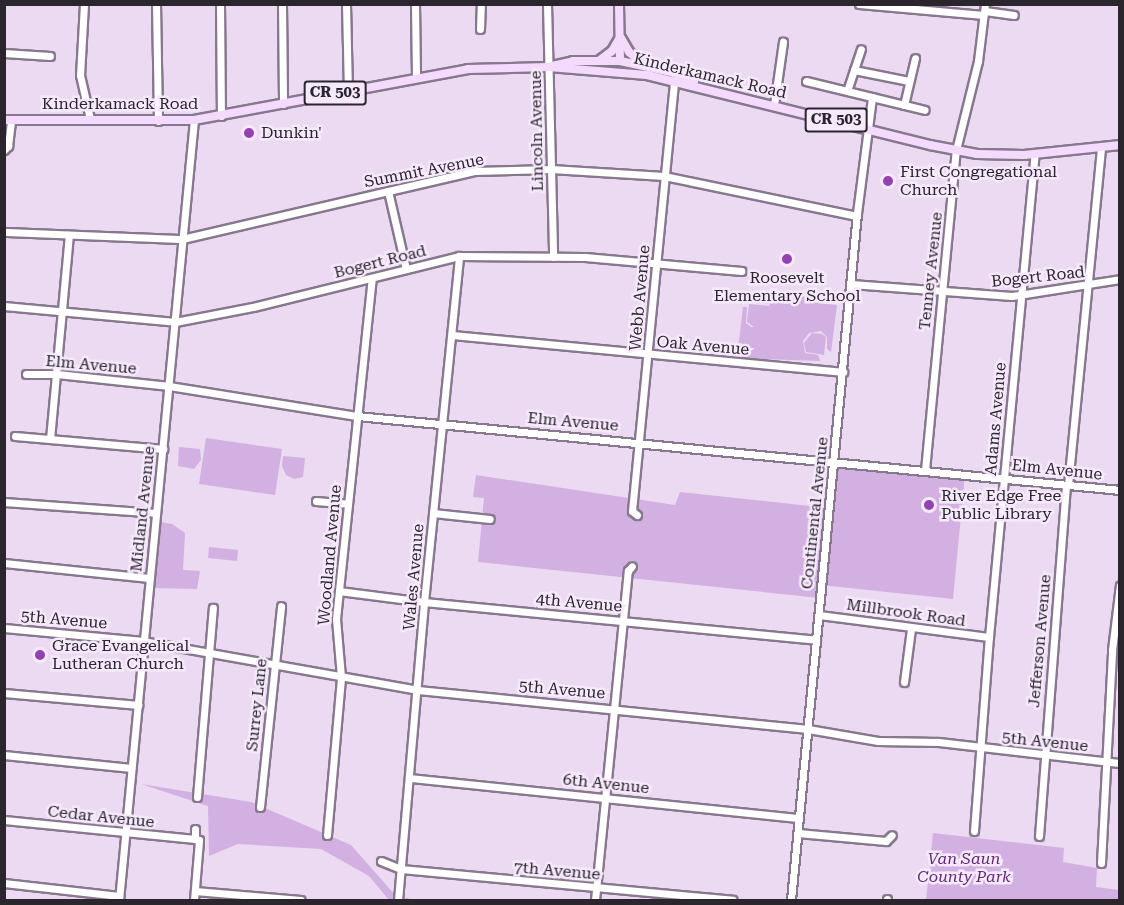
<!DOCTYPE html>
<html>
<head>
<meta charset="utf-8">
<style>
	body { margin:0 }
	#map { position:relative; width:1124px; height:905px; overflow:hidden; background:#ebdaf2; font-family:"Roboto Serif",serif }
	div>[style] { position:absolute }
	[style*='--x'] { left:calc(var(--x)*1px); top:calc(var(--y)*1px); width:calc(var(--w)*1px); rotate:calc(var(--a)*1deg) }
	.green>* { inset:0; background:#d3b0e2 }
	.roads { filter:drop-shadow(2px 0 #87788d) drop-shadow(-2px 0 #87788d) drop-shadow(0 2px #87788d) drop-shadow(0 -2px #87788d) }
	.minor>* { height:7px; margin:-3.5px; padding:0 3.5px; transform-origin:3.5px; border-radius:3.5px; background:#fff }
	.major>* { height:8px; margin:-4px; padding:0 4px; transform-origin:4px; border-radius:4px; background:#f4dbfe }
	.dots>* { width:16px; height:16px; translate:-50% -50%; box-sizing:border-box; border:3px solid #f6e9fc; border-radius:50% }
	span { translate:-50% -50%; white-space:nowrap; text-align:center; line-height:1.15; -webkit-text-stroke:5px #f6e9fc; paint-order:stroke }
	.shield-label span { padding:2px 4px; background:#f6e9fc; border:2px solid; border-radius:4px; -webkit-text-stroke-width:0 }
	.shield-label { font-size:15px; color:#2b252e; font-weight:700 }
	.street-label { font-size:16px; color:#2b252e }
	.poi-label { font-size:16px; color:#2b252e }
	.left { translate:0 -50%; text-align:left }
	.park-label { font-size:16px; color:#632878; font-style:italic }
	.frame { position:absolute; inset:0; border:6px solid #2b252e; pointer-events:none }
</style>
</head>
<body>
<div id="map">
	<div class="green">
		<div style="clip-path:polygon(779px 292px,800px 294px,800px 303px,802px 295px,807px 296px,807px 302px,837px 305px,831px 352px,827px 349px,827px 337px,821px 331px,809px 333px,803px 341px,805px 353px,818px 355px,820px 361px,737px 358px,743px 307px,747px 307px,746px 323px,751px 327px,754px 327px,747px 322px,749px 304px,770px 306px,769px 304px,754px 303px,755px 299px,779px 301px)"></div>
		<div style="clip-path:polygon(812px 333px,822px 334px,826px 337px,824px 355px,806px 352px,804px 343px)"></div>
		<div style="clip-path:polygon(206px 438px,282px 449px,275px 495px,199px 484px)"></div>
		<div style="clip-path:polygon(179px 447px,200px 449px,201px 460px,194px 469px,178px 466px)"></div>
		<div style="clip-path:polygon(283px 456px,305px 458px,303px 477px,294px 479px,286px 475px,282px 466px)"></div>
		<div style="clip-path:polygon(833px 463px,965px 474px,953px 599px,821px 585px,820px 598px,478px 562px,484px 498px,473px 497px,476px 475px,675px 505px,680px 492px,828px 508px)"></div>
		<div style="clip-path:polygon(160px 522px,172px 524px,185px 533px,183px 570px,200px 571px,197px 589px,152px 588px)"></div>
		<div style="clip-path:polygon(209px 547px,238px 550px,237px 561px,208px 558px)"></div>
		<div style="clip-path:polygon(141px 784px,251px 802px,351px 845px,396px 896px,416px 900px,389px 900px,369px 876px,321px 849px,238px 844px,209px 856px,208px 806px)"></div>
		<div style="clip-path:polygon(933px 833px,1064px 848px,1063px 862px,1097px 868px,1096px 887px,1119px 890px,1119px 900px,926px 900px)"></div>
	</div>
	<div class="roads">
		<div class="minor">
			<div style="--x:84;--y:4;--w:71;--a:93.2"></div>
			<div style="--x:80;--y:75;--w:45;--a:77.2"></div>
			<div style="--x:156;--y:4;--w:117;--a:89"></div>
			<div style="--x:220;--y:4;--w:112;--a:89.5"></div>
			<div style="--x:282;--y:4;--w:100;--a:89.4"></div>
			<div style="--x:346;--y:4;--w:87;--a:88.7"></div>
			<div style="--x:415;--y:4;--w:74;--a:89.2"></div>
			<div style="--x:547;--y:4;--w:253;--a:88.6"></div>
			<div style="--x:859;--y:4;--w:125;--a:5"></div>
			<div style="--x:985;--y:11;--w:29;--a:8"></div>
			<div style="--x:480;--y:29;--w:25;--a:-88"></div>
			<div style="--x:4;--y:53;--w:46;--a:3.7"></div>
			<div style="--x:854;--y:70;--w:56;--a:11.3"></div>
			<div style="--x:806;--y:81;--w:122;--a:13.7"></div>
			<div style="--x:847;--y:91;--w:44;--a:-71.6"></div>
			<div style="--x:774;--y:105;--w:64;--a:-81.9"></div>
			<div style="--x:904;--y:105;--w:48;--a:-76.8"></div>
			<div style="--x:4;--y:150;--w:6;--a:-45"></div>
			<div style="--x:8;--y:146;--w:26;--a:-83"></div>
			<div style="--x:388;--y:191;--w:80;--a:77"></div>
			<div style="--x:4;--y:232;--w:178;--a:2.3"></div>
			<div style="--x:182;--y:239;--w:300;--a:-13.1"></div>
			<div style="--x:474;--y:171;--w:77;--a:-1.5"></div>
			<div style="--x:551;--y:169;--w:113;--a:3.5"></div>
			<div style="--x:664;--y:176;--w:197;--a:11.7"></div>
			<div style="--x:851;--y:284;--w:161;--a:4.3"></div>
			<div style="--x:1012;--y:296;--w:109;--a:-8.9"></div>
			<div style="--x:4;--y:306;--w:172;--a:5.3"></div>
			<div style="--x:175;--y:322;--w:79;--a:-10.9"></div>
			<div style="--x:253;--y:307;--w:212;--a:-13.9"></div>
			<div style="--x:459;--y:256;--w:126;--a:0.5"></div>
			<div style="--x:585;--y:257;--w:157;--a:5.1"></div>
			<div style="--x:453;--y:335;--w:392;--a:5.4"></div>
			<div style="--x:26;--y:374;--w:31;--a:0"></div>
			<div style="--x:57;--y:374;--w:113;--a:6.1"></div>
			<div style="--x:169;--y:386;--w:190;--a:9.1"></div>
			<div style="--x:357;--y:416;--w:767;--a:5.54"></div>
			<div style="--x:15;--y:436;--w:149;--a:5"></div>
			<div style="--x:50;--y:439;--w:205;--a:-84.7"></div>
			<div style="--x:925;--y:470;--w:321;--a:-84.5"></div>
			<div style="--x:956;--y:150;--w:92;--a:-76.1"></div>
			<div style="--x:978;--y:61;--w:57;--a:-83"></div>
			<div style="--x:1068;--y:485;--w:339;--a:-84.4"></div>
			<div style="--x:316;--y:501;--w:32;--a:5"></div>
			<div style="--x:4;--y:502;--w:152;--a:4.1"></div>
			<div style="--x:433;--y:513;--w:57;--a:6"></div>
			<div style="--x:637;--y:515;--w:6;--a:-141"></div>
			<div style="--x:632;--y:511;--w:432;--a:-84.4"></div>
			<div style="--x:4;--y:563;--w:146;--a:5.9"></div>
			<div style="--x:339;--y:591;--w:86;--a:7.4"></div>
			<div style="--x:424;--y:602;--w:394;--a:5.5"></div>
			<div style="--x:819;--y:615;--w:171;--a:7.4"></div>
			<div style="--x:4;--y:628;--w:140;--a:5.3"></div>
			<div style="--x:143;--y:641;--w:279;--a:10.1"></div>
			<div style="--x:418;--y:690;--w:392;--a:5.7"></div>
			<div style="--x:808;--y:729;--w:71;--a:9.7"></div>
			<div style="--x:878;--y:741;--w:60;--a:1"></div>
			<div style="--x:938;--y:742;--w:183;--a:6.6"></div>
			<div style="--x:904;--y:682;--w:53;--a:-82.5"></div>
			<div style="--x:4;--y:693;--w:135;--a:5.1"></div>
			<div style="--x:4;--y:755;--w:128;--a:5.8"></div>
			<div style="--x:410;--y:778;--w:391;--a:5.9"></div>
			<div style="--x:197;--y:797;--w:190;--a:-85.2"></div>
			<div style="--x:260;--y:807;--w:202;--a:-84"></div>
			<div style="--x:4;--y:820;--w:192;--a:5.7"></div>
			<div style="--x:974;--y:831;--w:195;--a:-85.6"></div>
			<div style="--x:989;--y:637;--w:485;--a:-84.6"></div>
			<div style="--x:798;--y:833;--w:88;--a:5.2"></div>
			<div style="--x:886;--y:841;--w:8;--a:-45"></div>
			<div style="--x:327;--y:835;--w:159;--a:-84.9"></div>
			<div style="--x:341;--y:677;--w:58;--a:-94.9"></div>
			<div style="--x:336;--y:619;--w:343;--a:-84"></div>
			<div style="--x:1039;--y:836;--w:352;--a:-85.6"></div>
			<div style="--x:195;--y:839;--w:10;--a:-90"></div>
			<div style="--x:381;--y:861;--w:22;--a:22"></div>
			<div style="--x:401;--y:869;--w:333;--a:5.3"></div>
			<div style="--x:1101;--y:863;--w:213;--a:-87"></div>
			<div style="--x:1112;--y:650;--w:65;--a:-83"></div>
			<div style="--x:4;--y:883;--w:116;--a:6.4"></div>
			<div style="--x:195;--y:891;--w:106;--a:4.9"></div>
			<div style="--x:119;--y:900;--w:784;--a:-84.51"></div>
			<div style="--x:194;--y:900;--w:60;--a:-85.2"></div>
			<div style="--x:199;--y:840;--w:4;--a:-166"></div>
			<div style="--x:398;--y:900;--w:299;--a:-85"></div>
			<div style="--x:424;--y:602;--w:348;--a:-84.2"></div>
			<div style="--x:595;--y:900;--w:331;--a:-84.3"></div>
			<div style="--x:628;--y:571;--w:6;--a:-51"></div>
			<div style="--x:791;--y:900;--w:690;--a:-84.51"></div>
			<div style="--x:857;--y:213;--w:117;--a:-82.6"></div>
			<div style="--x:887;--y:900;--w:1;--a:-90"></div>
		</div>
		<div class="major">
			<div style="--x:619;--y:4;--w:57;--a:89"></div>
			<div style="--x:621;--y:38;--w:16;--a:60"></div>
			<div style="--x:629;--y:52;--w:18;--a:41"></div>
			<div style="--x:600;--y:60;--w:15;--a:-37"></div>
			<div style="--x:612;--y:51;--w:14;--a:-60"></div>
			<div style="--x:552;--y:66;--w:22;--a:-13"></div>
			<div style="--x:573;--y:61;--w:47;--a:0"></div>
			<div style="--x:620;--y:61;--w:52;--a:12.2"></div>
			<div style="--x:671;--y:72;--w:25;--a:23"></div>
			<div style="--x:4;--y:120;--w:190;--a:0"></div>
			<div style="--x:194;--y:120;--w:279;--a:-10.5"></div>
			<div style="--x:468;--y:69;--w:81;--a:-1.4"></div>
			<div style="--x:549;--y:67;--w:98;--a:4.7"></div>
			<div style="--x:647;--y:75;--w:292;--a:13.9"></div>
			<div style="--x:930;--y:145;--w:48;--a:10.8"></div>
			<div style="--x:977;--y:154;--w:47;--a:1.2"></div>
			<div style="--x:1024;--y:155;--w:97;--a:-5.9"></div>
		</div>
	</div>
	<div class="dots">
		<div style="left:249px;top:133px;background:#9342b1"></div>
		<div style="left:888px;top:181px;background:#9342b1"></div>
		<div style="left:787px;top:259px;background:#9342b1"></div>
		<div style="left:929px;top:505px;background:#9342b1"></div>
		<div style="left:40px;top:655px;background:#9342b1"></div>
	</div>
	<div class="shield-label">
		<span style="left:335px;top:93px">CR 503</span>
		<span style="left:836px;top:120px">CR 503</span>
	</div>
	<div class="street-label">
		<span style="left:710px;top:76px;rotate:13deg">Kinderkamack Road</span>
		<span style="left:120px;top:104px">Kinderkamack Road</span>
		<span style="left:537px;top:131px;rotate:-91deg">Lincoln Avenue</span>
		<span style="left:424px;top:171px;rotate:-11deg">Summit Avenue</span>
		<span style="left:380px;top:262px;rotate:-14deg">Bogert Road</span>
		<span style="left:931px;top:271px;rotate:-84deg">Tenney Avenue</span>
		<span style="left:1038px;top:277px;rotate:-6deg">Bogert Road</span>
		<span style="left:640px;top:298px;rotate:-85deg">Webb Avenue</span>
		<span style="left:703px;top:346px;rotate:5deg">Oak Avenue</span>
		<span style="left:91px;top:365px;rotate:5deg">Elm Avenue</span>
		<span style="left:996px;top:419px;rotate:-85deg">Adams Avenue</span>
		<span style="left:573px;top:422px;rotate:5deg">Elm Avenue</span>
		<span style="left:1057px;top:470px;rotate:6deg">Elm Avenue</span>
		<span style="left:143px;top:509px;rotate:-84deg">Midland Avenue</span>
		<span style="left:815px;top:513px;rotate:-84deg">Continental Avenue</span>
		<span style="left:330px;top:555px;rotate:-85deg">Woodland Avenue</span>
		<span style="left:414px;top:577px;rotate:-85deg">Wales Avenue</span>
		<span style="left:579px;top:603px;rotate:5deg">4th Avenue</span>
		<span style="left:906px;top:613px;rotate:8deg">Millbrook Road</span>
		<span style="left:64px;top:620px;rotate:5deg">5th Avenue</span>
		<span style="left:1040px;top:641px;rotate:-85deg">Jefferson Avenue</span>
		<span style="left:562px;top:690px;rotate:5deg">5th Avenue</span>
		<span style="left:257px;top:705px;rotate:-84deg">Surrey Lane</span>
		<span style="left:1045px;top:742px;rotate:6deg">5th Avenue</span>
		<span style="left:606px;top:784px;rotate:6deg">6th Avenue</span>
		<span style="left:101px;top:817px;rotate:6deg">Cedar Avenue</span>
		<span style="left:557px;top:871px;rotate:5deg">7th Avenue</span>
	</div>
	<div class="poi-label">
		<span class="left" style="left:261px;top:133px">Dunkin'</span>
		<span class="left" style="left:900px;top:181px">First Congregational<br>Church</span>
		<span style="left:787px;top:287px">Roosevelt<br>Elementary School</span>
		<span class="left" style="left:941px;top:505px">River Edge Free<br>Public Library</span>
		<span class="left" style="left:52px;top:655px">Grace Evangelical<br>Lutheran Church</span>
	</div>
	<div class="park-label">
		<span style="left:964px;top:868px">Van Saun<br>County Park</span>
	</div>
	<div class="frame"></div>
</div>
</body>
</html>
